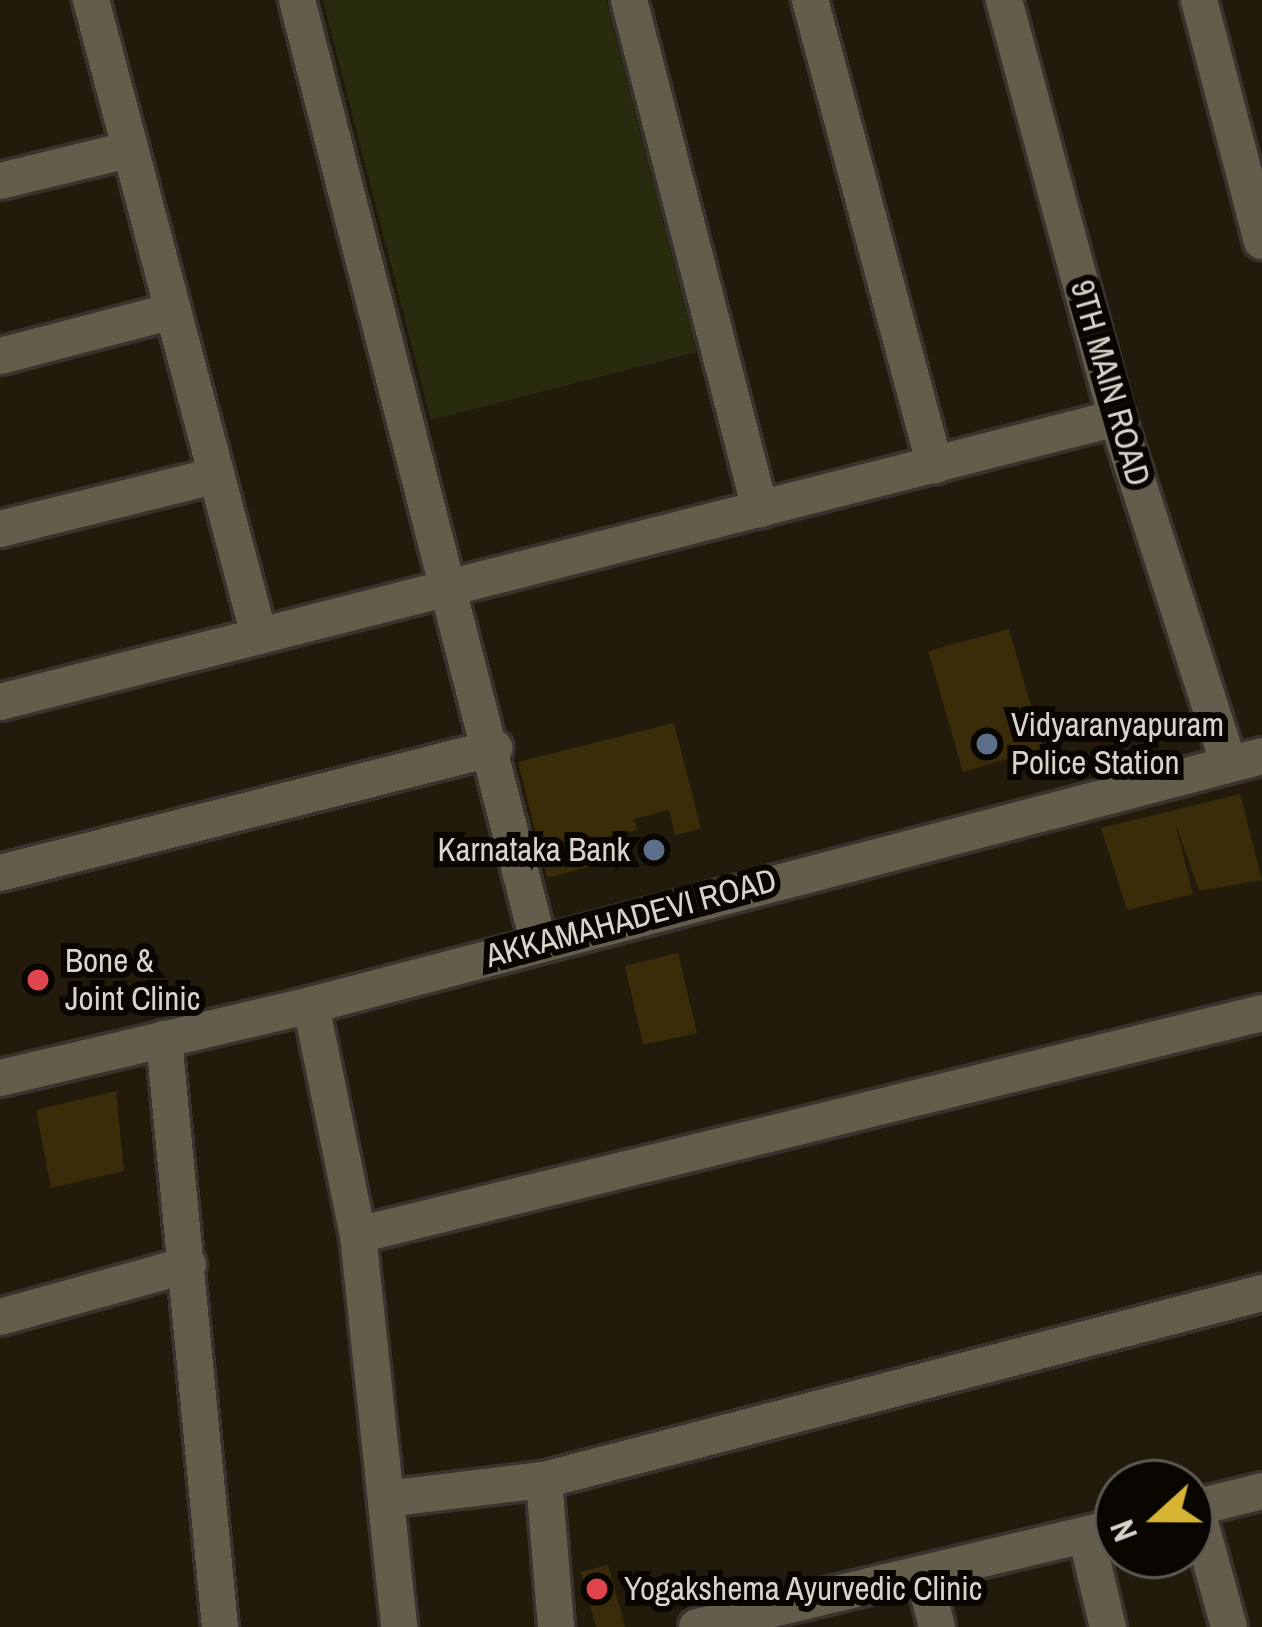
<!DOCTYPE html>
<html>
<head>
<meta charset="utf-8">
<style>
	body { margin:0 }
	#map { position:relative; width:1262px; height:1627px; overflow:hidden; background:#221b0c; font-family:"Archivo Narrow",sans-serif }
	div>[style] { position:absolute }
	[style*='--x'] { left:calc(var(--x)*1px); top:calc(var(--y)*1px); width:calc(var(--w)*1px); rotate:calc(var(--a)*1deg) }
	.green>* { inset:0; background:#282b0e }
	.building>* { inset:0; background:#3a2b09 }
	.roads { filter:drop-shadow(3px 0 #38332d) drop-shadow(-3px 0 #38332d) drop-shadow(0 3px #38332d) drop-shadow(0 -3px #38332d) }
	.minor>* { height:36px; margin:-18px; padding:0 18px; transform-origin:18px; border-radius:18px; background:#655d4c }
	.dots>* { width:33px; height:33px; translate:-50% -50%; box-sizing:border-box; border:6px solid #090602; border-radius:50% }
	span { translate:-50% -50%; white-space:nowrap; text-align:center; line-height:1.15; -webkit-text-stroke:12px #090602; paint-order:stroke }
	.street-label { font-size:33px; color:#d9d4cb }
	.poi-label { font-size:33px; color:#d9d4cb }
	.left { translate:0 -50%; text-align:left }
	.right { translate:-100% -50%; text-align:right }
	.north { position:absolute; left:1094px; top:1459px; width:120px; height:120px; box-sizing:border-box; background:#090602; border:3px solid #5c5852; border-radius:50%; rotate:249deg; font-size:33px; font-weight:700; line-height:48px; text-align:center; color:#d9d4cb }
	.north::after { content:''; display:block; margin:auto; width:42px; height:54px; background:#d7b434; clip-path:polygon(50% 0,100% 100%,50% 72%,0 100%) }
</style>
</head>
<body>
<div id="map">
	<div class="green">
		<div style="clip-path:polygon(323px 0,606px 0,697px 352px,431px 420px)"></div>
	</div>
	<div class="building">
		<div style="clip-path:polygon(1009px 629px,1043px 748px,963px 772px,928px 651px)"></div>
		<div style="clip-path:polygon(674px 723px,701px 829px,675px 835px,669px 810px,634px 819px,637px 830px,604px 838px,610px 861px,547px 878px,518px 762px)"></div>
		<div style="clip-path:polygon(1240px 794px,1262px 880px,1199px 891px,1175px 822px,1193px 894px,1127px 910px,1101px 828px)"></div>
		<div style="clip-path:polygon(678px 953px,697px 1033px,643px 1045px,625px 966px)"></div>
		<div style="clip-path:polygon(116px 1091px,124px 1171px,51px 1188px,36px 1110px)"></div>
		<div style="clip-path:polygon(608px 1565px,625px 1627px,596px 1627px,581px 1572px)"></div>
	</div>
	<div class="roads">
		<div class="minor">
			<div style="--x:91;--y:0;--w:658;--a:75.2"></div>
			<div style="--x:297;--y:0;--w:971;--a:75.63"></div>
			<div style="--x:629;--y:0;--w:526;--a:75.57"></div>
			<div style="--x:810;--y:0;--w:482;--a:75"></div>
			<div style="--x:1004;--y:0;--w:433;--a:74.9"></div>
			<div style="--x:1117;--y:418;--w:361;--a:72.1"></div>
			<div style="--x:1199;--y:0;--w:249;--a:75.4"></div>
			<div style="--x:0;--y:181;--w:132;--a:-13.6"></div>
			<div style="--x:0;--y:356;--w:175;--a:-14.6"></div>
			<div style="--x:0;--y:529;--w:220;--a:-13.9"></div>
			<div style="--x:0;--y:702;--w:1153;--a:-14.27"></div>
			<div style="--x:0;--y:873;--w:510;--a:-14.2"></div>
			<div style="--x:311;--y:1005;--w:235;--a:78.5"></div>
			<div style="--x:358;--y:1235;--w:394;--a:84"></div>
			<div style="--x:164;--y:1039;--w:591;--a:84.56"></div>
			<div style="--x:0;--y:1078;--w:319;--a:-13.2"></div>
			<div style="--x:311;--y:1005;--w:983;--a:-14.67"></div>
			<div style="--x:358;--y:1235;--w:931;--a:-13.8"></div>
			<div style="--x:0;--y:1317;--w:195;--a:-15.5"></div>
			<div style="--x:544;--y:1480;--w:147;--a:85.3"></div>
			<div style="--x:386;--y:1499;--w:159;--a:-6.9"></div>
			<div style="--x:544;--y:1480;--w:742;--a:-14.6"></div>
			<div style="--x:1196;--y:1508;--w:123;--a:74.5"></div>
			<div style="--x:1190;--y:1509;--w:74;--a:-14"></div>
			<div style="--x:1086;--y:1535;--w:95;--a:76.6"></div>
			<div style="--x:924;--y:1576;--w:53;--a:75.7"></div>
			<div style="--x:697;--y:1627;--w:433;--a:-13.4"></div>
		</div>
	</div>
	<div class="dots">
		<div style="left:987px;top:744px;background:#5c6f8a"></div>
		<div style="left:654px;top:850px;background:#5c6f8a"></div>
		<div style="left:38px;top:980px;background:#e0444e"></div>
		<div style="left:597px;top:1589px;background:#e0444e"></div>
	</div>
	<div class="street-label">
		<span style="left:1110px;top:383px;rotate:74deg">9TH MAIN ROAD</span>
		<span style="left:631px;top:918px;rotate:-15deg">AKKAMAHADEVI ROAD</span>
	</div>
	<div class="poi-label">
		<span class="left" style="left:1011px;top:744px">Vidyaranyapuram<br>Police Station</span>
		<span class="right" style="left:630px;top:850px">Karnataka Bank</span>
		<span class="left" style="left:65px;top:980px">Bone &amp;<br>Joint Clinic</span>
		<span class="left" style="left:624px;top:1589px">Yogakshema Ayurvedic Clinic</span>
	</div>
	<div class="north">N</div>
</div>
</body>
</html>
